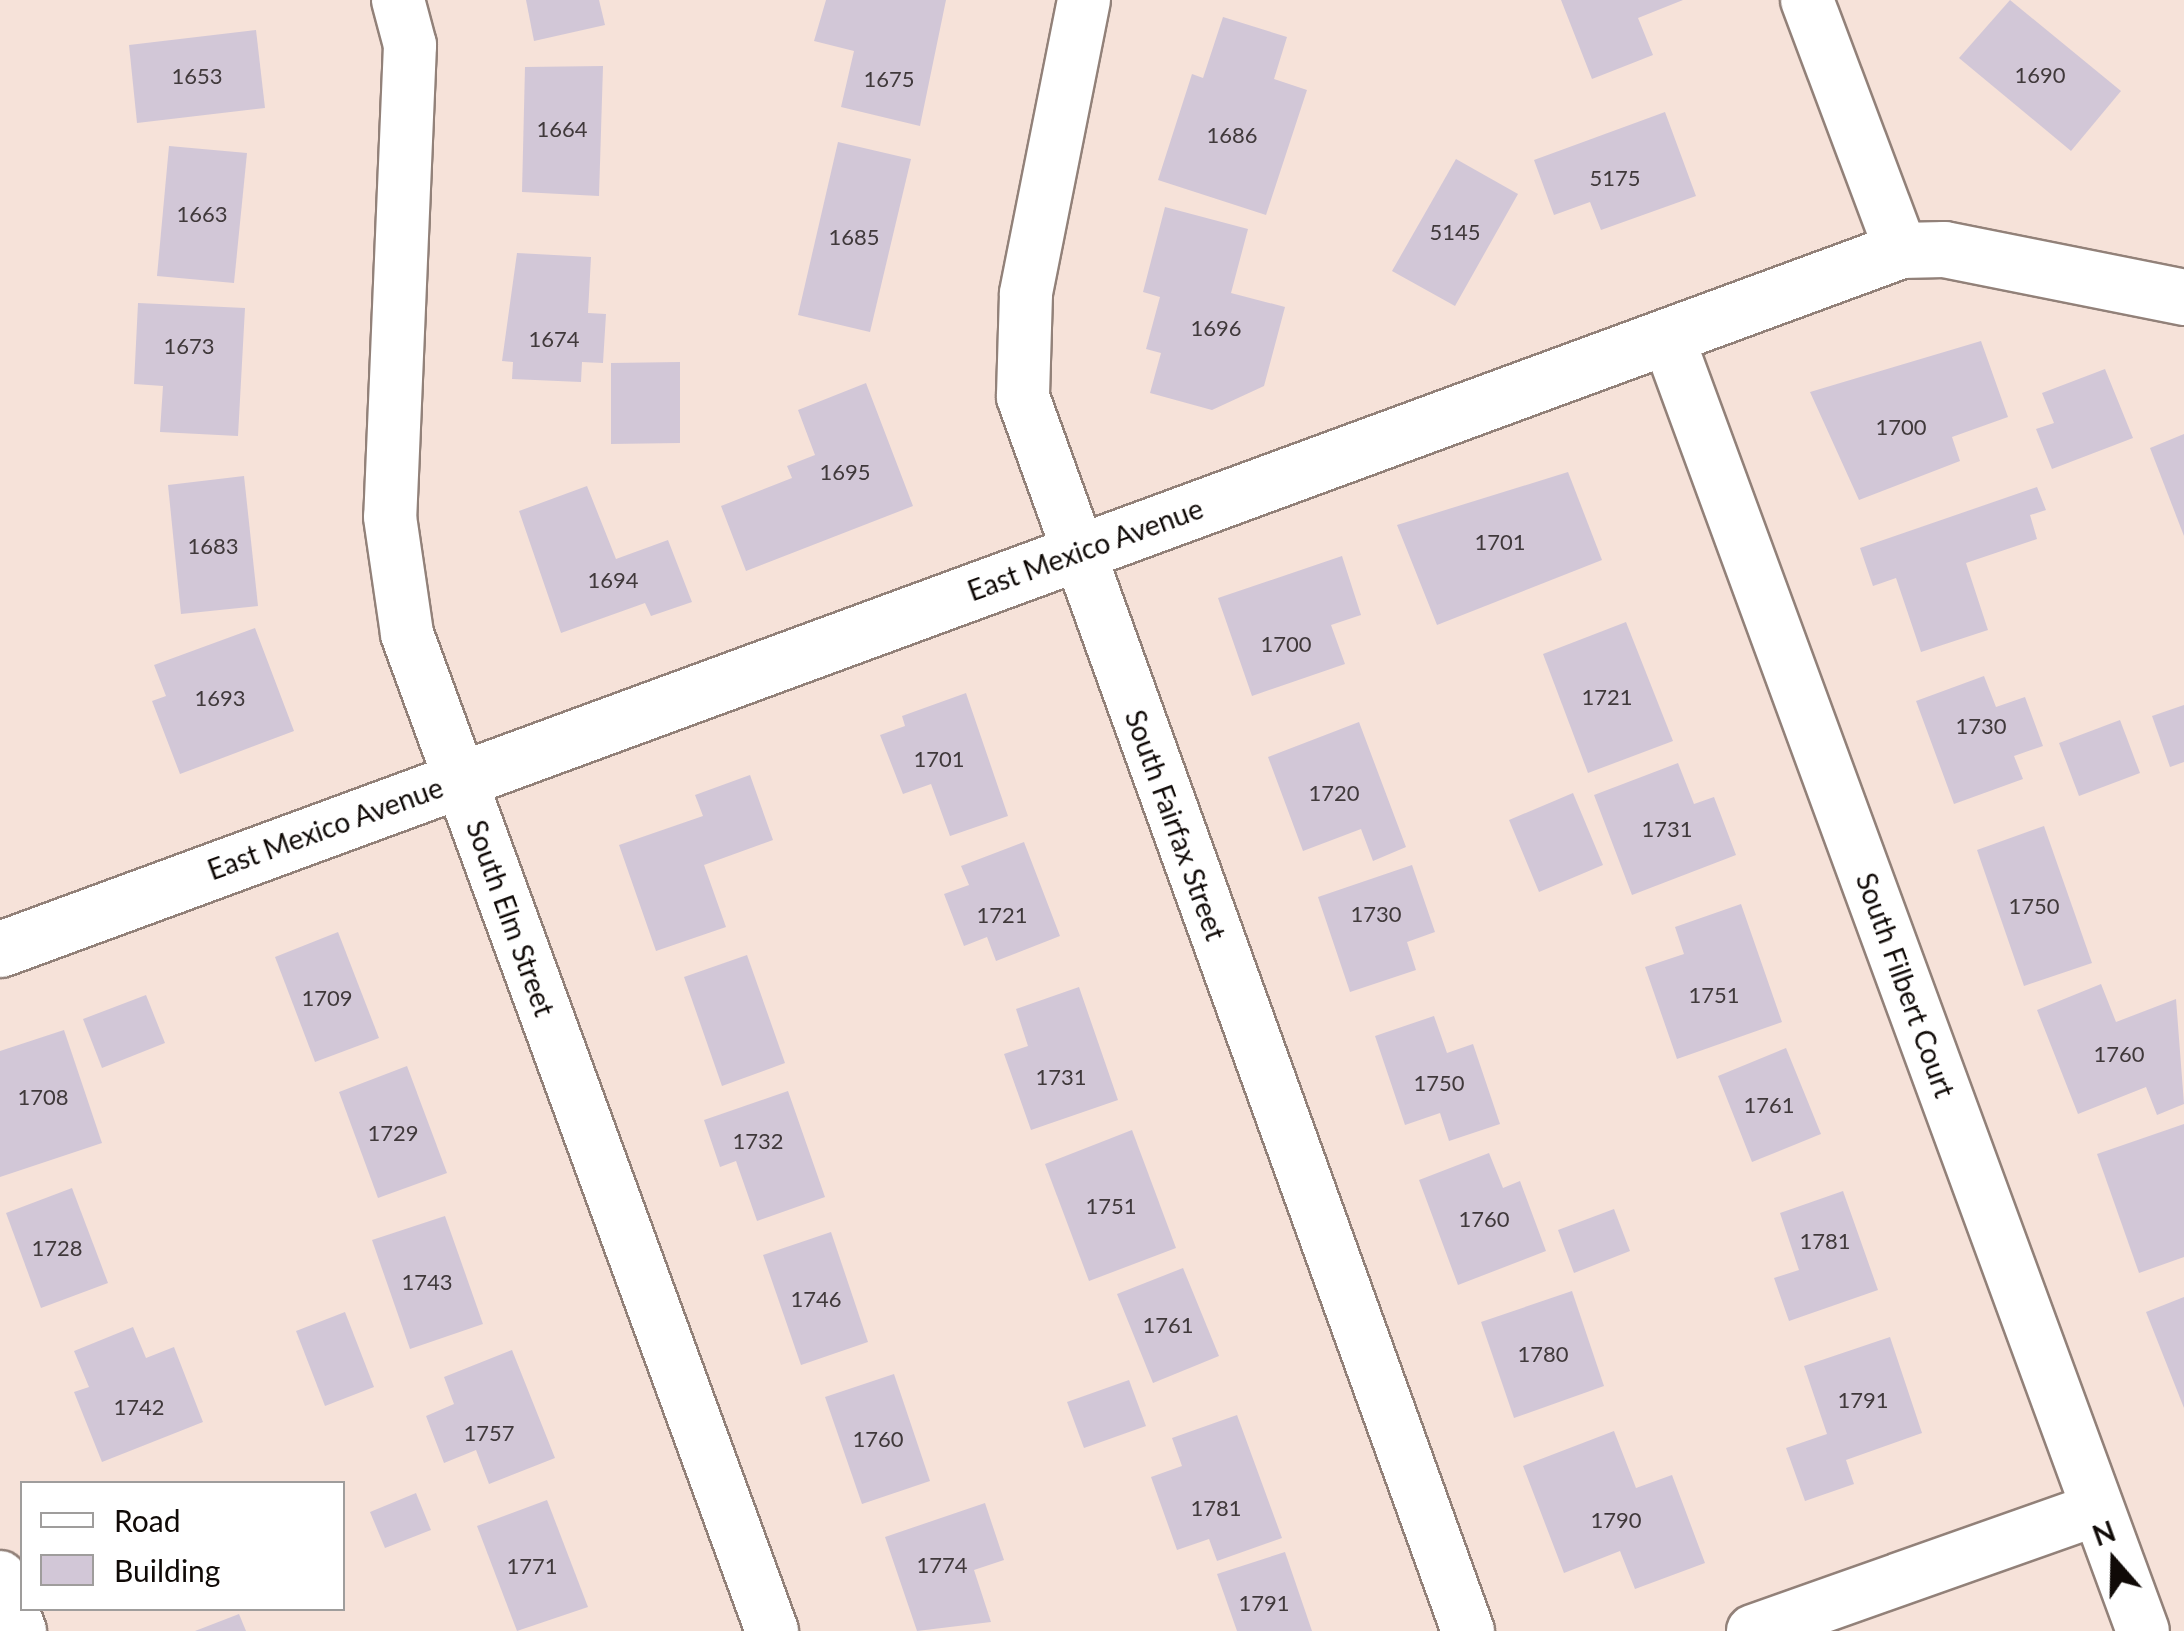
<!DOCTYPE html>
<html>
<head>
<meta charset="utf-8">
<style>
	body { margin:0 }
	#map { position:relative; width:2184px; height:1631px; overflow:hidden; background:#f6e2d9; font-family:Lato,sans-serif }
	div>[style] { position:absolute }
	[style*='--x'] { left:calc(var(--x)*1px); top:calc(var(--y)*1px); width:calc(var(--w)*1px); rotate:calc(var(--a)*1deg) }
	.building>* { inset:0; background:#d2c7d7 }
	.roads { filter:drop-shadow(2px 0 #928179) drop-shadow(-2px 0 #928179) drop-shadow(0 2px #928179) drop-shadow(0 -2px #928179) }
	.minor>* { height:52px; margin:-26px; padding:0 26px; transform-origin:26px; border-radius:26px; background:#fff }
	.tertiary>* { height:55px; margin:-27.5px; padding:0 27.5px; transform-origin:27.5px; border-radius:27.5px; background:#fff }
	span { translate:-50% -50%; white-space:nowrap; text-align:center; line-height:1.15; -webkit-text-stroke:8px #fff; paint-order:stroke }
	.number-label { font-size:22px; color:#40393b }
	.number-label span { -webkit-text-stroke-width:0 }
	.street-label { font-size:28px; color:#100a07 }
	.legend { position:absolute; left:20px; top:1481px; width:325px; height:130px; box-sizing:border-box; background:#fff; border:2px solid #9f9d9c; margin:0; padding:12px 18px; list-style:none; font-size:30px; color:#100a07 }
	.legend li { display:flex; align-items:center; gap:20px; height:50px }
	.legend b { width:50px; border:2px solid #9f9d9c }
	.north { position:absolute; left:2064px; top:1511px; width:100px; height:100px; -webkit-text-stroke:8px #fff; paint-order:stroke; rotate:340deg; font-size:28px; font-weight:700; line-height:40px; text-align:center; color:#100a07 }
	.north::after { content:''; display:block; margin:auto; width:35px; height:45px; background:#100a07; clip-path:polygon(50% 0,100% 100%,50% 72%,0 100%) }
</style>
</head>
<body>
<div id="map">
	<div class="building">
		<div style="clip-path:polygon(526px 0,599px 0,605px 25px,534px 41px)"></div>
		<div style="clip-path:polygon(826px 0,946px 0,920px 126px,841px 107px,854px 51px,814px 41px)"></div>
		<div style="clip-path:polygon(1561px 0,1683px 0,1638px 18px,1653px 55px,1592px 79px)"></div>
		<div style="clip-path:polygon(2010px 0,2121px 91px,2071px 151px,1959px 58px)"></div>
		<div style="clip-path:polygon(1223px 17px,1287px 37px,1274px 79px,1307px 90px,1266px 215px,1158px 180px,1192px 74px,1203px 78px)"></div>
		<div style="clip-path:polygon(256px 30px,265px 108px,137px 123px,129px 45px)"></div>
		<div style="clip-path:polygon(603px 66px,599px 196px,522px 192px,525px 67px)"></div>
		<div style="clip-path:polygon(1665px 112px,1696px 196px,1601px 230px,1590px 202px,1554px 215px,1534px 160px)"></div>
		<div style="clip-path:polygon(838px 142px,911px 159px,870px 332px,798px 315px)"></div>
		<div style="clip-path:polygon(169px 146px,247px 153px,234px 283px,157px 276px)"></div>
		<div style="clip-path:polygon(1456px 159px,1518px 194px,1455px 306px,1392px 271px)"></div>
		<div style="clip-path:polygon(1165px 207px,1248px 229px,1231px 293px,1285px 307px,1264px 386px,1212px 410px,1150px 393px,1161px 353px,1146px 349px,1160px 297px,1143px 292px)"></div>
		<div style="clip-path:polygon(517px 253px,591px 257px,588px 313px,606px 314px,603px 363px,582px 362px,581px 382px,512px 379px,513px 362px,502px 361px)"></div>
		<div style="clip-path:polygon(138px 303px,245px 308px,238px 436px,160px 432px,163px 386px,134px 384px)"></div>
		<div style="clip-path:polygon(1981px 341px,2008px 417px,1952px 437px,1960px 461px,1859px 500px,1810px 392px)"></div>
		<div style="clip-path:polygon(680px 362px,680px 443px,611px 444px,611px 363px)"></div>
		<div style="clip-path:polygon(2105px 369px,2133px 438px,2052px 469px,2036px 429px,2054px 423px,2042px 393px)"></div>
		<div style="clip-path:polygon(866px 383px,913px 506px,746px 571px,721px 506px,792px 478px,787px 466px,815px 455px,798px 410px)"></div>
		<div style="clip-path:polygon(2184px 434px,2184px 536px,2150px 448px)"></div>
		<div style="clip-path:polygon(1568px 472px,1602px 560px,1437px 625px,1397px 525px)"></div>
		<div style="clip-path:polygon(244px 476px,258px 606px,181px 614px,168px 485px)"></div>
		<div style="clip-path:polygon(587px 486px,616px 559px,668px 540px,692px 602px,651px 616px,645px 603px,561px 633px,519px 511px)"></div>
		<div style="clip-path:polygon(2037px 487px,2046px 510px,2030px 515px,2037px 539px,1966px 563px,1988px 630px,1921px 652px,1896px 578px,1873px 586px,1860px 548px)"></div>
		<div style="clip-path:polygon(1342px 556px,1361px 615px,1331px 625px,1345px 664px,1252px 696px,1218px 598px)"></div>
		<div style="clip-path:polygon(1626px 622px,1673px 741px,1588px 773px,1543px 654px)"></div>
		<div style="clip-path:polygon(255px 628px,294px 731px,180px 774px,152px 701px,166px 696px,154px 665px)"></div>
		<div style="clip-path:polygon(1984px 676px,1996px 707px,2025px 697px,2043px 746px,2014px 756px,2023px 779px,1954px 804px,1916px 701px)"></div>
		<div style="clip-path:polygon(966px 693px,1008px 816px,950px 836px,931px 784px,903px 794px,880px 735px,905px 726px,902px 716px)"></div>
		<div style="clip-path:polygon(2184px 705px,2184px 762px,2170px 767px,2152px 716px)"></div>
		<div style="clip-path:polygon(2120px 720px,2140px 773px,2079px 796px,2059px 743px)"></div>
		<div style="clip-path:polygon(1359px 722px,1406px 847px,1373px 861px,1361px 829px,1303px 851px,1268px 757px)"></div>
		<div style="clip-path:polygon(1678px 763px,1694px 804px,1714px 797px,1736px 855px,1632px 895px,1594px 795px)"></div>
		<div style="clip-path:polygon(750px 775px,773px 840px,704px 865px,726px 927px,656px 951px,619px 845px,703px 816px,695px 795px)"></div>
		<div style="clip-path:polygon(1573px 793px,1603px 865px,1539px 892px,1509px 820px)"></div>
		<div style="clip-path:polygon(2044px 826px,2092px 963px,2024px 986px,1977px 850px)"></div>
		<div style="clip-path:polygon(1024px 842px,1060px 936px,996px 961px,987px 937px,964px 946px,944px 894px,969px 885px,961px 866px)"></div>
		<div style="clip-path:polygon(1412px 865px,1435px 932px,1407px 942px,1416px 970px,1350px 992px,1318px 897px)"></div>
		<div style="clip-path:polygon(1741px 904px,1782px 1022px,1677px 1059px,1645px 967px,1684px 954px,1675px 927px)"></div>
		<div style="clip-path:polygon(338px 932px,379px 1038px,315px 1062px,275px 957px)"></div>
		<div style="clip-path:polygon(747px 955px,785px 1063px,722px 1086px,684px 977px)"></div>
		<div style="clip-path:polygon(2101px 984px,2116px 1022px,2176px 999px,2184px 1104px,2157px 1115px,2146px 1087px,2078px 1114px,2037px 1010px)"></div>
		<div style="clip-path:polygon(1079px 987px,1118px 1100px,1031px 1130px,1004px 1054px,1028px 1046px,1016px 1009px)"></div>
		<div style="clip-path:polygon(146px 995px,165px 1043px,102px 1068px,83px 1019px)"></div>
		<div style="clip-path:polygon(1434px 1016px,1447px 1053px,1473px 1044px,1500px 1124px,1449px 1141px,1440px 1113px,1405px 1125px,1375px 1036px)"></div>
		<div style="clip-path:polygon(64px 1030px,102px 1143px,0 1177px,0 1051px)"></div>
		<div style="clip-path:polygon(1786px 1048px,1821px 1134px,1752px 1162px,1718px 1076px)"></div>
		<div style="clip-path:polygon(407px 1066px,447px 1173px,378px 1198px,339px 1092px)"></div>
		<div style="clip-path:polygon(788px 1091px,825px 1197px,757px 1221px,736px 1161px,720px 1167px,704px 1120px)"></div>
		<div style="clip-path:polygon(2184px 1124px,2184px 1257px,2139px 1273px,2097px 1154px)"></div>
		<div style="clip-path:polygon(1132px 1130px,1176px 1248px,1089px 1281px,1045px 1164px)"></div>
		<div style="clip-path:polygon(1489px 1153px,1503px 1188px,1520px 1181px,1546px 1251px,1458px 1285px,1419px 1180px)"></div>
		<div style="clip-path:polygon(72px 1188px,108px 1283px,41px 1308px,6px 1213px)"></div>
		<div style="clip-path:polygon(1843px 1191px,1878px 1290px,1789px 1321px,1774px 1278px,1799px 1270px,1780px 1213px)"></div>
		<div style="clip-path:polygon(1614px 1209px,1630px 1251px,1574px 1273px,1558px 1230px)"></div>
		<div style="clip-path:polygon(445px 1216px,483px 1324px,410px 1349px,372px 1240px)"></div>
		<div style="clip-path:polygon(831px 1232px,868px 1342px,801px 1365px,763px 1255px)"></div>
		<div style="clip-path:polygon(1183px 1268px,1219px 1356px,1153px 1383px,1117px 1294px)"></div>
		<div style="clip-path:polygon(1572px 1291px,1604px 1386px,1514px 1418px,1481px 1322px)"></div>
		<div style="clip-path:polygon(2184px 1297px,2184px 1408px,2146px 1312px)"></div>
		<div style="clip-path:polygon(345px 1312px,374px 1387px,325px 1406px,296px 1331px)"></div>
		<div style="clip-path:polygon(133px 1327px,146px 1358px,174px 1347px,203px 1422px,102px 1462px,74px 1392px,89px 1387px,74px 1351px)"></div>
		<div style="clip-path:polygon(1890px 1337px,1922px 1433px,1846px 1460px,1854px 1484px,1805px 1501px,1786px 1448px,1827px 1434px,1804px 1366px)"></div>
		<div style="clip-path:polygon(512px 1350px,555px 1458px,489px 1484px,476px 1450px,444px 1463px,426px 1416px,454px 1404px,444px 1377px)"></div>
		<div style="clip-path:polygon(894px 1374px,930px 1481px,862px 1504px,825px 1397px)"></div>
		<div style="clip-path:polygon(1129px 1380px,1146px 1426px,1084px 1448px,1067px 1402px)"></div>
		<div style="clip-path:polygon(1237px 1415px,1282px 1538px,1217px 1561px,1209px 1539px,1177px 1550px,1151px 1477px,1182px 1466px,1172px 1438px)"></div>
		<div style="clip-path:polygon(1614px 1431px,1636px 1488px,1672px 1475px,1705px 1563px,1635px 1589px,1620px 1551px,1564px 1573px,1523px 1466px)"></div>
		<div style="clip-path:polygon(416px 1493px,431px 1530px,385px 1548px,370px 1512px)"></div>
		<div style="clip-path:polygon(547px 1500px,588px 1607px,517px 1631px,477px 1526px)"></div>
		<div style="clip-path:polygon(985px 1503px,1004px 1560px,974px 1570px,991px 1622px,917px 1631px,885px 1537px)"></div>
		<div style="clip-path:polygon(1285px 1552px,1312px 1631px,1237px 1631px,1217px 1574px)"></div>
		<div style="clip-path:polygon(239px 1614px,246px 1631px,195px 1631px)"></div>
	</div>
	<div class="roads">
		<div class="minor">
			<div style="--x:398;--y:0;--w:47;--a:75.1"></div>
			<div style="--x:410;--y:45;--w:472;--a:92.4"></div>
			<div style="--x:390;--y:517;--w:118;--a:81.7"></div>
			<div style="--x:407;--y:634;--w:1062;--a:69.89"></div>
			<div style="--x:1084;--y:0;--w:300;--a:101.2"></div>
			<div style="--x:1026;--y:294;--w:103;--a:91.7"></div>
			<div style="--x:1023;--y:397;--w:1312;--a:70.17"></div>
			<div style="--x:1807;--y:0;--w:267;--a:69.4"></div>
			<div style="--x:1668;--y:338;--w:1377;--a:69.83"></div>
			<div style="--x:0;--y:1577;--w:58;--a:69.7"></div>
			<div style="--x:1753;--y:1631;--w:365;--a:-19.5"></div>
		</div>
		<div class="tertiary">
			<div style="--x:0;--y:949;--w:2025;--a:-20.19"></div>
			<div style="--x:1901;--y:250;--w:43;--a:-1.3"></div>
			<div style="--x:1944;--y:249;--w:245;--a:11.3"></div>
		</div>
	</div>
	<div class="number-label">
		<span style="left:2040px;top:75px">1690</span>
		<span style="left:197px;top:76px">1653</span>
		<span style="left:889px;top:79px">1675</span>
		<span style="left:562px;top:129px">1664</span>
		<span style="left:1232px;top:135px">1686</span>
		<span style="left:1615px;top:178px">5175</span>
		<span style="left:202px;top:214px">1663</span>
		<span style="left:1455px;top:232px">5145</span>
		<span style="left:854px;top:237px">1685</span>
		<span style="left:1216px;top:328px">1696</span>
		<span style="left:554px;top:339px">1674</span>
		<span style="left:189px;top:346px">1673</span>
		<span style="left:1901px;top:427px">1700</span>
		<span style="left:845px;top:472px">1695</span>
		<span style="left:1500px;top:542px">1701</span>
		<span style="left:213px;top:546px">1683</span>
		<span style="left:613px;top:580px">1694</span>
		<span style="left:1286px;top:644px">1700</span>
		<span style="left:1607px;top:697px">1721</span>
		<span style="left:220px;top:698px">1693</span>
		<span style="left:1981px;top:726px">1730</span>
		<span style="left:939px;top:759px">1701</span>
		<span style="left:1334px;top:793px">1720</span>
		<span style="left:1667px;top:829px">1731</span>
		<span style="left:2034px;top:906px">1750</span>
		<span style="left:1376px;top:914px">1730</span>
		<span style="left:1002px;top:915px">1721</span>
		<span style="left:1714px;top:995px">1751</span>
		<span style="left:327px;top:998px">1709</span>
		<span style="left:2119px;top:1054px">1760</span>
		<span style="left:1061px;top:1077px">1731</span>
		<span style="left:1439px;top:1083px">1750</span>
		<span style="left:43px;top:1097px">1708</span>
		<span style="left:1769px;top:1105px">1761</span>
		<span style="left:393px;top:1133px">1729</span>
		<span style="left:758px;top:1141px">1732</span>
		<span style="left:1111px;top:1206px">1751</span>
		<span style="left:1484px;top:1219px">1760</span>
		<span style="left:1825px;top:1241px">1781</span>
		<span style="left:57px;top:1248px">1728</span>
		<span style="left:427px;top:1282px">1743</span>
		<span style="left:816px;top:1299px">1746</span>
		<span style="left:1168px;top:1325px">1761</span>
		<span style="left:1543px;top:1354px">1780</span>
		<span style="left:1863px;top:1400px">1791</span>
		<span style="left:139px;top:1407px">1742</span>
		<span style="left:489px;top:1433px">1757</span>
		<span style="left:878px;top:1439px">1760</span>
		<span style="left:1216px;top:1508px">1781</span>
		<span style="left:1616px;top:1520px">1790</span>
		<span style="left:942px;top:1565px">1774</span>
		<span style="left:532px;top:1566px">1771</span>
		<span style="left:1264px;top:1603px">1791</span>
	</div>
	<div class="street-label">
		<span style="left:1085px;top:549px;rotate:-20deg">East Mexico Avenue</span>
		<span style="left:1176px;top:825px;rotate:70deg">South Fairfax Street</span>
		<span style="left:325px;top:828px;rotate:-20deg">East Mexico Avenue</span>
		<span style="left:511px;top:918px;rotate:70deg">South Elm Street</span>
		<span style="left:1906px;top:985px;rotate:70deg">South Filbert Court</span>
	</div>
	<ul class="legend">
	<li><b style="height:12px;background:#fff"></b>Road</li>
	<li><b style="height:28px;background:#d2c7d7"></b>Building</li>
	</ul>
	<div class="north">N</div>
</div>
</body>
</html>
